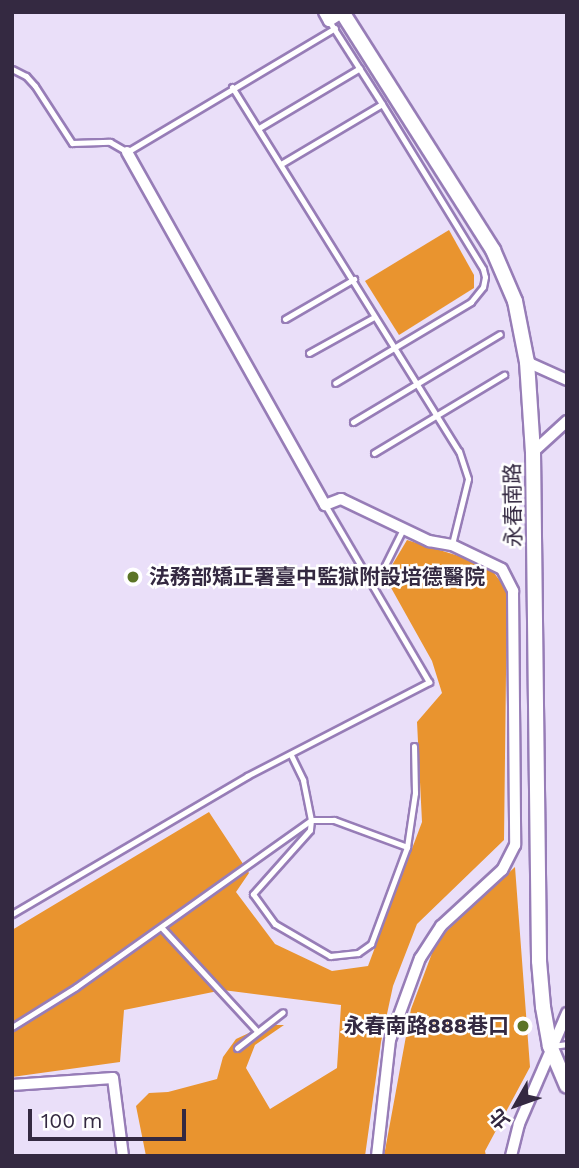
<!DOCTYPE html>
<html>
<head>
<meta charset="utf-8">
<style>
	body { margin:0 }
	#map { position:relative; width:579px; height:1168px; overflow:hidden; background:#eadff9; font-family:"Work Sans","Noto Sans TC",sans-serif }
	div>[style] { position:absolute }
	[style*='--x'] { left:calc(var(--x)*1px); top:calc(var(--y)*1px); width:calc(var(--w)*1px); rotate:calc(var(--a)*1deg) }
	.forest>* { inset:0; background:#e9942f }
	.roads { filter:drop-shadow(2px 0 #977db7) drop-shadow(-2px 0 #977db7) drop-shadow(0 2px #977db7) drop-shadow(0 -2px #977db7) }
	.service>* { height:5px; margin:-2.5px; padding:0 2.5px; transform-origin:2.5px; border-radius:2.5px; background:#fff }
	.minor>* { height:10px; margin:-5px; padding:0 5px; transform-origin:5px; border-radius:5px; background:#fff }
	.tertiary>* { height:14px; margin:-7px; padding:0 7px; transform-origin:7px; border-radius:7px; background:#fff }
	.dots>* { width:19px; height:19px; translate:-50% -50%; box-sizing:border-box; border:4px solid #fff; border-radius:50% }
	span { translate:-50% -50%; white-space:nowrap; text-align:center; line-height:1.15; -webkit-text-stroke:5px #fff; paint-order:stroke }
	.street-label { font-size:21px; color:#342941 }
	.poi-label { font-size:21px; color:#342941; font-weight:700 }
	.left { translate:0 -50%; text-align:left }
	.right { translate:-100% -50%; text-align:right }
	.frame { position:absolute; inset:0; border:14px solid #342941; pointer-events:none }
	.north { position:absolute; left:481px; top:1070px; width:70px; height:70px; -webkit-text-stroke:5px #fff; paint-order:stroke; rotate:230deg; font-size:19px; font-weight:700; line-height:28px; text-align:center; color:#342941 }
	.north::after { content:''; display:block; margin:auto; width:24px; height:32px; background:#342941; clip-path:polygon(50% 0,100% 100%,50% 72%,0 100%) }
	.scale { position:absolute; left:28px; top:1109px; width:158px; height:32px; box-sizing:border-box; border:4px solid #342941; border-top:0; padding-left:9px; font-size:21px; line-height:24px; white-space:nowrap; color:#342941; -webkit-text-stroke:5px #fff; paint-order:stroke }
</style>
</head>
<body>
<div id="map">
	<div class="forest">
		<div style="clip-path:polygon(449px 230px,474px 275px,474px 288px,399px 335px,365px 281px)"></div>
		<div style="clip-path:polygon(407px 540px,488px 565px,507px 590px,504px 840px,417px 924px,393px 986px,381px 1042px,365px 1156px,146px 1156px,136px 1106px,149px 1093px,168px 1092px,217px 1079px,223px 1057px,236px 1039px,266px 1025px,284px 1025px,255px 1045px,246px 1068px,270px 1109px,337px 1068px,341px 1005px,223px 990px,124px 1010px,120px 1062px,12px 1077px,12px 930px,209px 812px,249px 873px,236px 892px,275px 944px,332px 971px,368px 966px,422px 822px,417px 722px,442px 693px,432px 661px,385px 577px)"></div>
		<div style="clip-path:polygon(515px 867px,530px 1067px,485px 1151px,486px 1156px,384px 1156px,411px 1009px,437px 940px)"></div>
	</div>
	<div class="roads">
		<div class="service">
			<div style="--x:329;--y:21;--w:98;--a:57.4"></div>
			<div style="--x:382;--y:104;--w:193;--a:58.5"></div>
			<div style="--x:483;--y:269;--w:8;--a:76"></div>
			<div style="--x:485;--y:277;--w:10;--a:101"></div>
			<div style="--x:483;--y:287;--w:19;--a:129"></div>
			<div style="--x:471;--y:302;--w:158;--a:149.2"></div>
			<div style="--x:12;--y:69;--w:16;--a:27"></div>
			<div style="--x:26;--y:76;--w:13;--a:48"></div>
			<div style="--x:35;--y:86;--w:68;--a:57"></div>
			<div style="--x:72;--y:143;--w:38;--a:-2"></div>
			<div style="--x:110;--y:142;--w:20;--a:30"></div>
			<div style="--x:127;--y:152;--w:242;--a:-30.8"></div>
			<div style="--x:232;--y:87;--w:429;--a:58.1"></div>
			<div style="--x:459;--y:451;--w:29;--a:72"></div>
			<div style="--x:468;--y:479;--w:67;--a:103.8"></div>
			<div style="--x:259;--y:128;--w:117;--a:-30.7"></div>
			<div style="--x:281;--y:164;--w:117;--a:-30.7"></div>
			<div style="--x:285;--y:319;--w:80;--a:-30.1"></div>
			<div style="--x:309;--y:353;--w:74;--a:-29"></div>
			<div style="--x:353;--y:422;--w:171;--a:-30.9"></div>
			<div style="--x:374;--y:453;--w:152;--a:-31"></div>
			<div style="--x:374;--y:587;--w:65;--a:-63.4"></div>
			<div style="--x:291;--y:755;--w:28;--a:64"></div>
			<div style="--x:303;--y:780;--w:41;--a:78.7"></div>
			<div style="--x:311;--y:820;--w:10;--a:96"></div>
			<div style="--x:310;--y:830;--w:86;--a:131.7"></div>
			<div style="--x:253;--y:894;--w:37;--a:54"></div>
			<div style="--x:275;--y:924;--w:64;--a:30.2"></div>
			<div style="--x:330;--y:956;--w:28;--a:-6"></div>
			<div style="--x:358;--y:953;--w:16;--a:-35"></div>
			<div style="--x:371;--y:944;--w:103;--a:-69.6"></div>
			<div style="--x:407;--y:847;--w:55;--a:-81.6"></div>
			<div style="--x:415;--y:793;--w:47;--a:-91.2"></div>
			<div style="--x:12;--y:914;--w:273;--a:-30.4"></div>
			<div style="--x:247;--y:776;--w:205;--a:-27.3"></div>
			<div style="--x:429;--y:682;--w:205;--a:-120.4"></div>
			<div style="--x:162;--y:928;--w:140;--a:47.3"></div>
			<div style="--x:12;--y:1027;--w:75;--a:-32"></div>
			<div style="--x:76;--y:987;--w:288;--a:-35.4"></div>
			<div style="--x:311;--y:820;--w:23;--a:0"></div>
			<div style="--x:334;--y:820;--w:78;--a:20.3"></div>
			<div style="--x:553;--y:1046;--w:14;--a:-8"></div>
			<div style="--x:237;--y:1048;--w:58;--a:-38"></div>
		</div>
		<div class="minor">
			<div style="--x:324;--y:12;--w:10;--a:61"></div>
			<div style="--x:329;--y:21;--w:17;--a:-33"></div>
			<div style="--x:127;--y:152;--w:405;--a:60.7"></div>
			<div style="--x:325;--y:505;--w:17;--a:-21"></div>
			<div style="--x:341;--y:499;--w:98;--a:25.5"></div>
			<div style="--x:429;--y:541;--w:23;--a:10"></div>
			<div style="--x:452;--y:545;--w:55;--a:25.6"></div>
			<div style="--x:502;--y:569;--w:25;--a:63"></div>
			<div style="--x:513;--y:591;--w:254;--a:89.5"></div>
			<div style="--x:515;--y:845;--w:28;--a:117"></div>
			<div style="--x:502;--y:870;--w:83;--a:137.4"></div>
			<div style="--x:441;--y:926;--w:38;--a:123"></div>
			<div style="--x:420;--y:958;--w:87;--a:110.1"></div>
			<div style="--x:390;--y:1040;--w:117;--a:96.4"></div>
			<div style="--x:527;--y:362;--w:44;--a:24.2"></div>
			<div style="--x:533;--y:452;--w:46;--a:-42.4"></div>
			<div style="--x:12;--y:1085;--w:101;--a:-4"></div>
			<div style="--x:113;--y:1078;--w:79;--a:82.7"></div>
			<div style="--x:511;--y:1156;--w:33;--a:-76"></div>
			<div style="--x:519;--y:1124;--w:121;--a:-66.6"></div>
		</div>
		<div class="tertiary">
			<div style="--x:342;--y:12;--w:282;--a:57.6"></div>
			<div style="--x:493;--y:250;--w:56;--a:66.7"></div>
			<div style="--x:515;--y:301;--w:62;--a:78.9"></div>
			<div style="--x:527;--y:362;--w:90;--a:86.2"></div>
			<div style="--x:533;--y:452;--w:509;--a:89.32"></div>
			<div style="--x:539;--y:961;--w:46;--a:85"></div>
			<div style="--x:543;--y:1007;--w:40;--a:80"></div>
			<div style="--x:550;--y:1046;--w:43;--a:67"></div>
		</div>
	</div>
	<div class="dots">
		<div style="left:133px;top:577px;background:#5b7426"></div>
		<div style="left:523px;top:1026px;background:#5b7426"></div>
	</div>
	<div class="street-label">
		<span style="left:513px;top:505px;rotate:-91deg">永春南路</span>
	</div>
	<div class="poi-label">
		<span class="left" style="left:149px;top:577px">法務部矯正署臺中監獄附設培德醫院</span>
		<span class="right" style="left:509px;top:1026px">永春南路888巷口</span>
	</div>
	<div class="frame"></div>
	<div class="north">北</div>
	<div class="scale">100 m</div>
</div>
</body>
</html>
